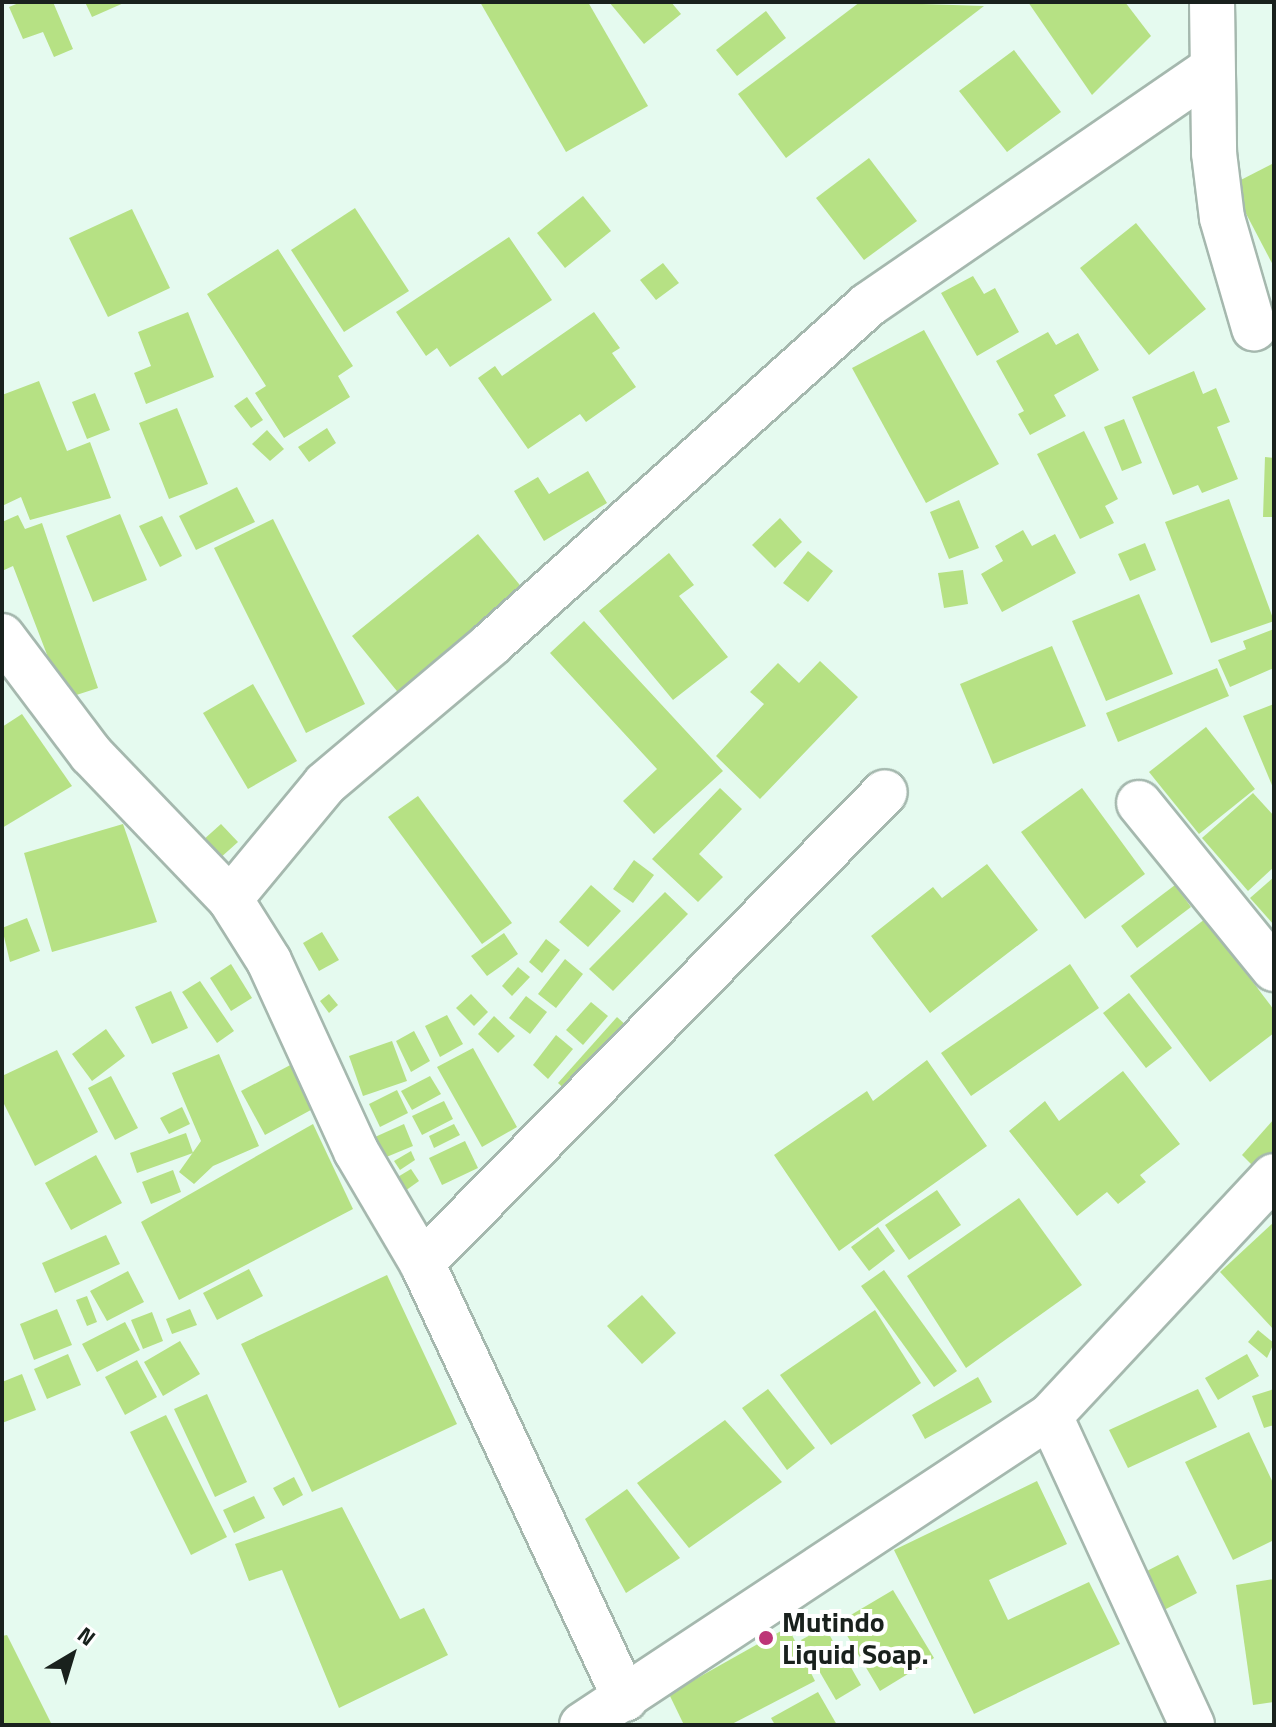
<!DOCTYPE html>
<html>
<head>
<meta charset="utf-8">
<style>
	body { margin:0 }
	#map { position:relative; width:1276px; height:1727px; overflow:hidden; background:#e5faef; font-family:"Titillium Web",sans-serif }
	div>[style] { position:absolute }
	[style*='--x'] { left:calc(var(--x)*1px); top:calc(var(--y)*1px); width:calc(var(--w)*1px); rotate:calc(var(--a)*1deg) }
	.building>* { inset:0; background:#b6e184 }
	.roads { filter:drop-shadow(2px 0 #a5b8ae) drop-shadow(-2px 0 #a5b8ae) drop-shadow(0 2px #a5b8ae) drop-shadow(0 -2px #a5b8ae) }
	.minor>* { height:44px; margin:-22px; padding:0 22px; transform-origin:22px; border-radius:22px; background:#fff }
	.dots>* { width:22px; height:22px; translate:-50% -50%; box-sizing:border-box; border:4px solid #fff; border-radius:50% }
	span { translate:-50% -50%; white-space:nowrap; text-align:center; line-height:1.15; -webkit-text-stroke:8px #fff; paint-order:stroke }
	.poi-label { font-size:28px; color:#19211d; font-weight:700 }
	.left { translate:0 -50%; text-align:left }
	.frame { position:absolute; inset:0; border:4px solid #19211d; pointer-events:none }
	.north { position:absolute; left:32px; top:1615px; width:80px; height:80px; -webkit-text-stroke:6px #fff; paint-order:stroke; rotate:38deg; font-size:22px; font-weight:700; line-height:32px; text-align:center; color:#19211d }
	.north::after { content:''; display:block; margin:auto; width:28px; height:36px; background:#19211d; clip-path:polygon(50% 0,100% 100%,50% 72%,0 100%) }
</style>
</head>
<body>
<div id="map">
	<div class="building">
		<div style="clip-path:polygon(21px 2px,53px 2px,73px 49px,54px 57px,43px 32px,23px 39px,9px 7px)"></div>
		<div style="clip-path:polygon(85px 2px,126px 2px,92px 17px)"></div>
		<div style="clip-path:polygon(480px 2px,588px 2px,648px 106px,566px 152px)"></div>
		<div style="clip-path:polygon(609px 2px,671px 2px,681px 14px,644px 44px)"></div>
		<div style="clip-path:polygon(860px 2px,984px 6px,786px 158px,738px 94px)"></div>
		<div style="clip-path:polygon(1028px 2px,1125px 2px,1151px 36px,1092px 95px)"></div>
		<div style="clip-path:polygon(766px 11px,786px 38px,737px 76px,716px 50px)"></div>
		<div style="clip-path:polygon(1014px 50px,1061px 112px,1007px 152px,959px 91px)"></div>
		<div style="clip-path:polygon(869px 158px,917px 221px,864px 260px,816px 198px)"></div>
		<div style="clip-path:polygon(1274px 163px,1274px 267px,1231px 185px)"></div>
		<div style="clip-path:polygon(583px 196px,611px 231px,565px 268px,537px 233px)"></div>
		<div style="clip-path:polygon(355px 208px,409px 291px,344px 332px,291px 250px)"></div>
		<div style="clip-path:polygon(132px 209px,170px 288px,108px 317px,69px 238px)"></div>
		<div style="clip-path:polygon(1136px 223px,1206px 309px,1149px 355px,1080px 268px)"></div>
		<div style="clip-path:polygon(509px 237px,552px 300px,450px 367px,437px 348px,426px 356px,396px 312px)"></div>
		<div style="clip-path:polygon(278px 249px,353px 366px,338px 376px,350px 397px,284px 438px,255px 393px,266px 386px,207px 294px)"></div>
		<div style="clip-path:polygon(663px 263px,679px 283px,656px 300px,640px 280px)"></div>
		<div style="clip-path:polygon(973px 276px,984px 294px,995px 288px,1019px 332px,977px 356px,941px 293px)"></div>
		<div style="clip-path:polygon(188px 312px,214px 377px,146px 404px,134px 373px,151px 366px,138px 332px)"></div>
		<div style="clip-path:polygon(594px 312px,620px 348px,612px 353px,636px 387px,586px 422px,580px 414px,528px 449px,478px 378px,495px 366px,502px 376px)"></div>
		<div style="clip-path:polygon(924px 330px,999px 464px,926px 503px,852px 368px)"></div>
		<div style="clip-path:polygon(1048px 332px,1056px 345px,1078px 333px,1099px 370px,1054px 395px,1066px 416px,1030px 435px,1018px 414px,1024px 411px,996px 361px)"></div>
		<div style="clip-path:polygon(1194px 371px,1203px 394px,1216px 388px,1230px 422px,1217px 427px,1238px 479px,1202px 493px,1198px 485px,1173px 495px,1132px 397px)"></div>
		<div style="clip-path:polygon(39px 381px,67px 451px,90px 442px,111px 498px,30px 520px,21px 497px,2px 506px,2px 395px)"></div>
		<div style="clip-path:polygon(95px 393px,110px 430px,87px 439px,72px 402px)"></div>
		<div style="clip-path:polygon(247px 397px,263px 420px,251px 428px,234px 406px)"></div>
		<div style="clip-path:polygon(177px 408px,208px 484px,169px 499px,139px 423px)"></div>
		<div style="clip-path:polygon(1124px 419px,1142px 463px,1122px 471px,1104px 427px)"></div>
		<div style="clip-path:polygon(327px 428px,336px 443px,309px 462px,298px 447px)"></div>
		<div style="clip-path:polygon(267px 430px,284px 449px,270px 461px,252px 444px)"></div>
		<div style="clip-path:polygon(1084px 431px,1118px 499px,1105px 506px,1114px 523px,1080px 539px,1037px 454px)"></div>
		<div style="clip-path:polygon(1265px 457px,1274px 458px,1274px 517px,1263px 517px)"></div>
		<div style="clip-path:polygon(588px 471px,607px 503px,544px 541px,514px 491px,538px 477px,549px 494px)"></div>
		<div style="clip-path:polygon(237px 487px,255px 522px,196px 550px,179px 516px)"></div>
		<div style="clip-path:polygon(1229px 499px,1274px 621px,1211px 643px,1165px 522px)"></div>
		<div style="clip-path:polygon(959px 500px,979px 548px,949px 559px,930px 512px)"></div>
		<div style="clip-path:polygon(120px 514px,147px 580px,93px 602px,66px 536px)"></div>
		<div style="clip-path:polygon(18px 515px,25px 529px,42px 523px,98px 688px,64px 699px,13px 566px,2px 571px,2px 522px)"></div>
		<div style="clip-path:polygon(162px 516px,182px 556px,160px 567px,139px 526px)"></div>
		<div style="clip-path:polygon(780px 518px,802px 542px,775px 568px,752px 545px)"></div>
		<div style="clip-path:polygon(273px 519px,365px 704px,306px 733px,214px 548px)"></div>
		<div style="clip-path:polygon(1023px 530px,1032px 546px,1055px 534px,1076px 573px,1002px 612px,981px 574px,1003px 561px,995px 546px)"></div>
		<div style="clip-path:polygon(478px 534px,528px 595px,401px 696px,352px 636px)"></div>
		<div style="clip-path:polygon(1145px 543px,1156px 570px,1130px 581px,1118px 554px)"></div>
		<div style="clip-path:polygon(808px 551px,833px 571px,808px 602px,783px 583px)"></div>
		<div style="clip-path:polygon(669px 553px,694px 585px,679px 596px,728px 657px,673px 700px,599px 611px)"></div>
		<div style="clip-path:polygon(963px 570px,968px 604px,944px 608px,938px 573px)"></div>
		<div style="clip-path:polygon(1139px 594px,1173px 674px,1106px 701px,1072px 621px)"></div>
		<div style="clip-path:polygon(584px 621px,723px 771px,654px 834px,623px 801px,657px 769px,550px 653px)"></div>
		<div style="clip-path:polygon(1274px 629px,1274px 668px,1230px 687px,1218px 660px,1246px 649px,1243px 641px)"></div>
		<div style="clip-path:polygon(1052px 646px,1086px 726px,993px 764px,960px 684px)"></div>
		<div style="clip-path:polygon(820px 661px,858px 697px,760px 799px,716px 756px,764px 704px,750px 692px,778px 663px,799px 683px)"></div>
		<div style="clip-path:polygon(1217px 668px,1229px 696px,1118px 742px,1106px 713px)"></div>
		<div style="clip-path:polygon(253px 684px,297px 761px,248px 789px,203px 713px)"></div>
		<div style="clip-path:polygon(1274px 704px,1274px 790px,1243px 716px)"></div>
		<div style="clip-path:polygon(22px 714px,72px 786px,2px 828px,2px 727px)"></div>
		<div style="clip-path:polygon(1206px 727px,1255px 789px,1199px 834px,1149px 772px)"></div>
		<div style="clip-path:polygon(720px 788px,742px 809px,699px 854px,723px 877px,698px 902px,652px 859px)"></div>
		<div style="clip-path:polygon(1082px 788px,1145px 874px,1085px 919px,1021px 832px)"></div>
		<div style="clip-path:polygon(1253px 793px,1274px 816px,1274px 867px,1248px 891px,1202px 838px)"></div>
		<div style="clip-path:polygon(418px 796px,512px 923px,482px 944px,388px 817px)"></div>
		<div style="clip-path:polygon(123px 824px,157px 922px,52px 952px,24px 853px)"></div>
		<div style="clip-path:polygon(221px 824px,238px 842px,219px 859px,202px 841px)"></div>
		<div style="clip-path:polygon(634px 860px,654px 875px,633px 903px,613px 889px)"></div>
		<div style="clip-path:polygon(987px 864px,1038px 930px,930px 1013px,871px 936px,933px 887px,942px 898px)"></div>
		<div style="clip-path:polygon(1274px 877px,1274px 925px,1250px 898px)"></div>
		<div style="clip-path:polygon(591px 885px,621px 911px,588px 947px,559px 922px)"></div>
		<div style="clip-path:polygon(1175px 885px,1191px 907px,1137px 948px,1121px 926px)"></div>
		<div style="clip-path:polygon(665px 892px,688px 914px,613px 991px,589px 969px)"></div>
		<div style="clip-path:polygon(27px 918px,40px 951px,10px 962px,2px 928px)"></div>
		<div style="clip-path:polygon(1205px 919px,1274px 1010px,1274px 1033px,1210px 1082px,1130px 976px)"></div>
		<div style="clip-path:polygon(322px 932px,339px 960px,319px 971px,303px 943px)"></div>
		<div style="clip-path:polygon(504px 933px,518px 954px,487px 976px,471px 956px)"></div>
		<div style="clip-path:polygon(546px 939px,560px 950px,542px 973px,529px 962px)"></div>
		<div style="clip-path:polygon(565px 959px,583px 974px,556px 1008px,538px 994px)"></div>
		<div style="clip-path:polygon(231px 964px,252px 998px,231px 1011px,210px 978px)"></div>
		<div style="clip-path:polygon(1070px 964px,1099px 1008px,971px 1096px,941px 1053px)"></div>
		<div style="clip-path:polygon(518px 967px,530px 977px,512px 996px,502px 986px)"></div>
		<div style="clip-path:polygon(200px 981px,234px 1031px,217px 1043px,182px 992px)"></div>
		<div style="clip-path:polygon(171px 991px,188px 1028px,152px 1044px,135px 1007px)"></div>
		<div style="clip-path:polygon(1129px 993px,1172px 1048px,1146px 1068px,1103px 1013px)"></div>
		<div style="clip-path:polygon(329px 994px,338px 1005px,329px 1013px,320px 1001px)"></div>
		<div style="clip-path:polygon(471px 994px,488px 1012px,474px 1026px,456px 1008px)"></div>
		<div style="clip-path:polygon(526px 996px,547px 1012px,530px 1034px,509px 1018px)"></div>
		<div style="clip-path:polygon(591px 1002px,608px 1016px,583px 1045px,566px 1030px)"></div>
		<div style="clip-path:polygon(447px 1015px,463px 1044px,440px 1057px,425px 1026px)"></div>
		<div style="clip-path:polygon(494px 1016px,515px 1036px,498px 1053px,478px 1034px)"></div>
		<div style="clip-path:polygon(617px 1017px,628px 1027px,569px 1093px,558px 1083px)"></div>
		<div style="clip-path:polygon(106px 1029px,125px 1056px,92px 1081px,72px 1054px)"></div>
		<div style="clip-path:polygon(414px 1031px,430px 1061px,411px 1072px,396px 1041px)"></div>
		<div style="clip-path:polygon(556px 1035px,573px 1049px,548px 1079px,533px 1065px)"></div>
		<div style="clip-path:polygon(392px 1041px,407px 1081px,363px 1096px,349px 1056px)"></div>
		<div style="clip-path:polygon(473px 1048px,517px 1127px,482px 1147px,437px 1067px)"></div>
		<div style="clip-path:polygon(57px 1050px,98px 1132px,35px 1166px,2px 1100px,2px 1076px)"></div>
		<div style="clip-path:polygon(219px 1054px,259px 1146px,213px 1166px,194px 1184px,179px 1172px,201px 1141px,172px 1073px)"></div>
		<div style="clip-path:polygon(927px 1060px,987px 1146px,839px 1251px,774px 1155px,867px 1091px,873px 1101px)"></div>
		<div style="clip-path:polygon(296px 1062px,320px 1105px,265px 1135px,241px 1091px)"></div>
		<div style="clip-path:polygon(1123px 1071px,1180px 1144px,1140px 1175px,1146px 1182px,1118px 1204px,1107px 1192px,1077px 1216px,1009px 1131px,1045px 1101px,1059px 1121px)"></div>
		<div style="clip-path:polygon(111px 1076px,138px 1128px,115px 1140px,88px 1088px)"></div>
		<div style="clip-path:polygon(430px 1076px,441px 1094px,412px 1110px,401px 1091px)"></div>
		<div style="clip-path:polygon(397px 1090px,408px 1113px,380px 1127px,369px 1104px)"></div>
		<div style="clip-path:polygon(444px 1101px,453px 1119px,422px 1135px,412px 1116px)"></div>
		<div style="clip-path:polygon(182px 1107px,190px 1124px,169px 1134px,160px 1118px)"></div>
		<div style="clip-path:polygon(1274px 1119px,1274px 1153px,1258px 1171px,1242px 1155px)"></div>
		<div style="clip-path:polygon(313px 1124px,353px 1209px,179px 1300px,141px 1222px)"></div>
		<div style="clip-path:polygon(404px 1124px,413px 1146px,384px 1158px,375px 1137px)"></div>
		<div style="clip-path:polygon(454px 1124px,460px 1135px,434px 1148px,429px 1136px)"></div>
		<div style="clip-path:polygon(186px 1133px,193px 1153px,137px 1173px,130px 1153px)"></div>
		<div style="clip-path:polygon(465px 1141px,478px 1168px,442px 1185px,429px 1158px)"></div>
		<div style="clip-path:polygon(411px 1151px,415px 1160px,400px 1170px,394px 1161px)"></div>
		<div style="clip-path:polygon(96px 1155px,122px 1203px,71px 1230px,45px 1183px)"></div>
		<div style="clip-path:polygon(411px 1169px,419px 1181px,405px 1191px,396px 1178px)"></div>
		<div style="clip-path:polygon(173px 1170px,181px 1192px,151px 1204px,142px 1182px)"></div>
		<div style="clip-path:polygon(937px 1190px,961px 1225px,909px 1260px,885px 1225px)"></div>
		<div style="clip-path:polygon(1019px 1198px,1082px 1285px,966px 1368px,907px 1276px)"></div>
		<div style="clip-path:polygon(1274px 1222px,1274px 1330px,1220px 1272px)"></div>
		<div style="clip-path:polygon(878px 1227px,895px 1251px,869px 1271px,851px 1247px)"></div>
		<div style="clip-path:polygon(106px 1235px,120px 1264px,55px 1293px,42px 1263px)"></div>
		<div style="clip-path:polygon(249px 1269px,263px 1296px,217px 1320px,203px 1293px)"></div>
		<div style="clip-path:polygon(884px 1270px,957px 1371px,934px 1387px,861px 1286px)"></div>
		<div style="clip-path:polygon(128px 1271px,144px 1302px,107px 1321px,90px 1291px)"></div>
		<div style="clip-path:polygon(387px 1275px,457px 1424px,312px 1492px,241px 1344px)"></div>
		<div style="clip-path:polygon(642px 1295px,676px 1333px,642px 1364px,607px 1326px)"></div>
		<div style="clip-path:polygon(87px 1296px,97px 1322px,87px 1326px,76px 1300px)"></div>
		<div style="clip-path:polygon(57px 1309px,72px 1345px,34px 1360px,20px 1324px)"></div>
		<div style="clip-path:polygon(190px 1309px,197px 1325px,172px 1334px,166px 1319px)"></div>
		<div style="clip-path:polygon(875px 1310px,921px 1383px,831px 1445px,780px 1375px)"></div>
		<div style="clip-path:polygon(152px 1312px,163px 1341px,143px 1349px,131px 1320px)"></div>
		<div style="clip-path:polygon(125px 1322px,140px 1350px,97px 1372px,82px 1344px)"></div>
		<div style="clip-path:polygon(1258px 1330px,1274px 1343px,1267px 1358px,1248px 1342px)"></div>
		<div style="clip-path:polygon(180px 1341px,200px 1374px,163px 1396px,144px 1362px)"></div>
		<div style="clip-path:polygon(68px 1354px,81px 1385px,47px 1399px,34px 1369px)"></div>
		<div style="clip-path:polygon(1247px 1354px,1259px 1376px,1218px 1400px,1205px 1378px)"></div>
		<div style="clip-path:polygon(137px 1360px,157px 1397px,125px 1415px,105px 1377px)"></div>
		<div style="clip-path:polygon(22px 1374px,36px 1410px,2px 1423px,2px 1382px)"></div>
		<div style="clip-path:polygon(978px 1377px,992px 1402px,925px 1439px,912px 1415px)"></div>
		<div style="clip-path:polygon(768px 1389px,815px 1448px,787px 1470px,742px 1408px)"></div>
		<div style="clip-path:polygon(1198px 1389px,1217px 1427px,1128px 1468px,1109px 1430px)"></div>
		<div style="clip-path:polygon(1274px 1389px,1274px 1425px,1264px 1428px,1252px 1396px)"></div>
		<div style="clip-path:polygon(207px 1394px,247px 1482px,215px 1497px,174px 1409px)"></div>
		<div style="clip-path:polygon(166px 1415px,227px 1537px,191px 1555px,130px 1432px)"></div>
		<div style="clip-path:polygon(725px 1420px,782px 1482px,689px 1548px,637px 1483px)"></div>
		<div style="clip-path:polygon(1249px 1432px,1274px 1485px,1274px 1540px,1233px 1560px,1185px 1462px)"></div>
		<div style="clip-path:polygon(294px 1477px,303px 1495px,283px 1506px,273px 1488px)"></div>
		<div style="clip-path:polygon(1037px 1481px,1067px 1544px,989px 1580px,1008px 1620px,1089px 1582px,1120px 1644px,974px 1714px,894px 1550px)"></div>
		<div style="clip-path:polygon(627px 1489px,680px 1558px,626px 1593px,585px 1519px)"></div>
		<div style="clip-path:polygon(254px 1496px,265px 1518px,234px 1533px,223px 1510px)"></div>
		<div style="clip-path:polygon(342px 1507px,400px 1619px,424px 1608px,448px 1655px,339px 1708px,282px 1570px,249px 1581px,235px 1544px)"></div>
		<div style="clip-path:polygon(1178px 1555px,1197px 1593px,1164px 1610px,1145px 1572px)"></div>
		<div style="clip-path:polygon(1274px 1579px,1274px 1702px,1253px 1705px,1236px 1585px)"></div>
		<div style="clip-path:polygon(893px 1590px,934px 1658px,880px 1691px,839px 1622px)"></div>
		<div style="clip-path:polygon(788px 1627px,815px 1681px,730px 1725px,684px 1725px,669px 1694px)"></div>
		<div style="clip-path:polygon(825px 1627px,839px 1652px,816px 1665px,801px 1640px)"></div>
		<div style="clip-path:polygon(7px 1635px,52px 1725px,2px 1725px,2px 1636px)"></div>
		<div style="clip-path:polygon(844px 1655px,861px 1685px,836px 1700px,818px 1669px)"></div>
		<div style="clip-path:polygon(818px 1692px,837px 1725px,775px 1725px,771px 1718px)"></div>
	</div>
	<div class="roads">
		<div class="minor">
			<div style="--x:1212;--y:2;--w:151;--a:89.2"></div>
			<div style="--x:1214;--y:153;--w:65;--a:83"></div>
			<div style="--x:1222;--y:218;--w:115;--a:73.8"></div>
			<div style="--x:2;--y:636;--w:148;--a:53"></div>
			<div style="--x:91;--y:754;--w:201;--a:46.2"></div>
			<div style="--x:230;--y:899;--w:73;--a:57.8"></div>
			<div style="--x:269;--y:961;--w:209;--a:65.4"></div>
			<div style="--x:356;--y:1151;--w:130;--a:59.5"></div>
			<div style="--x:422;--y:1263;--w:481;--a:65"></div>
			<div style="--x:1139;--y:803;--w:214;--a:50.9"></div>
			<div style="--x:230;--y:899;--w:149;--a:-50.4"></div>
			<div style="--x:325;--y:784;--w:217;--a:-40.1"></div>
			<div style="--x:491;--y:644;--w:507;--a:-41.96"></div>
			<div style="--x:868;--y:305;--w:416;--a:-34.5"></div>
			<div style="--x:422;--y:1263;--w:660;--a:-45.49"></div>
			<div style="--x:1050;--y:1416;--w:340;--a:65.3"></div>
			<div style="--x:582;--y:1725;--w:561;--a:-33.44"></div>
			<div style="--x:1050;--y:1416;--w:328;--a:-47"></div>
		</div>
	</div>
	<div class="dots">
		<div style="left:766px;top:1638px;background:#bd3677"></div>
	</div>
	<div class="poi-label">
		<span class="left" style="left:782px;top:1638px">Mutindo<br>Liquid Soap.</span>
	</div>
	<div class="frame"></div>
	<div class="north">N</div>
</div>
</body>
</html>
